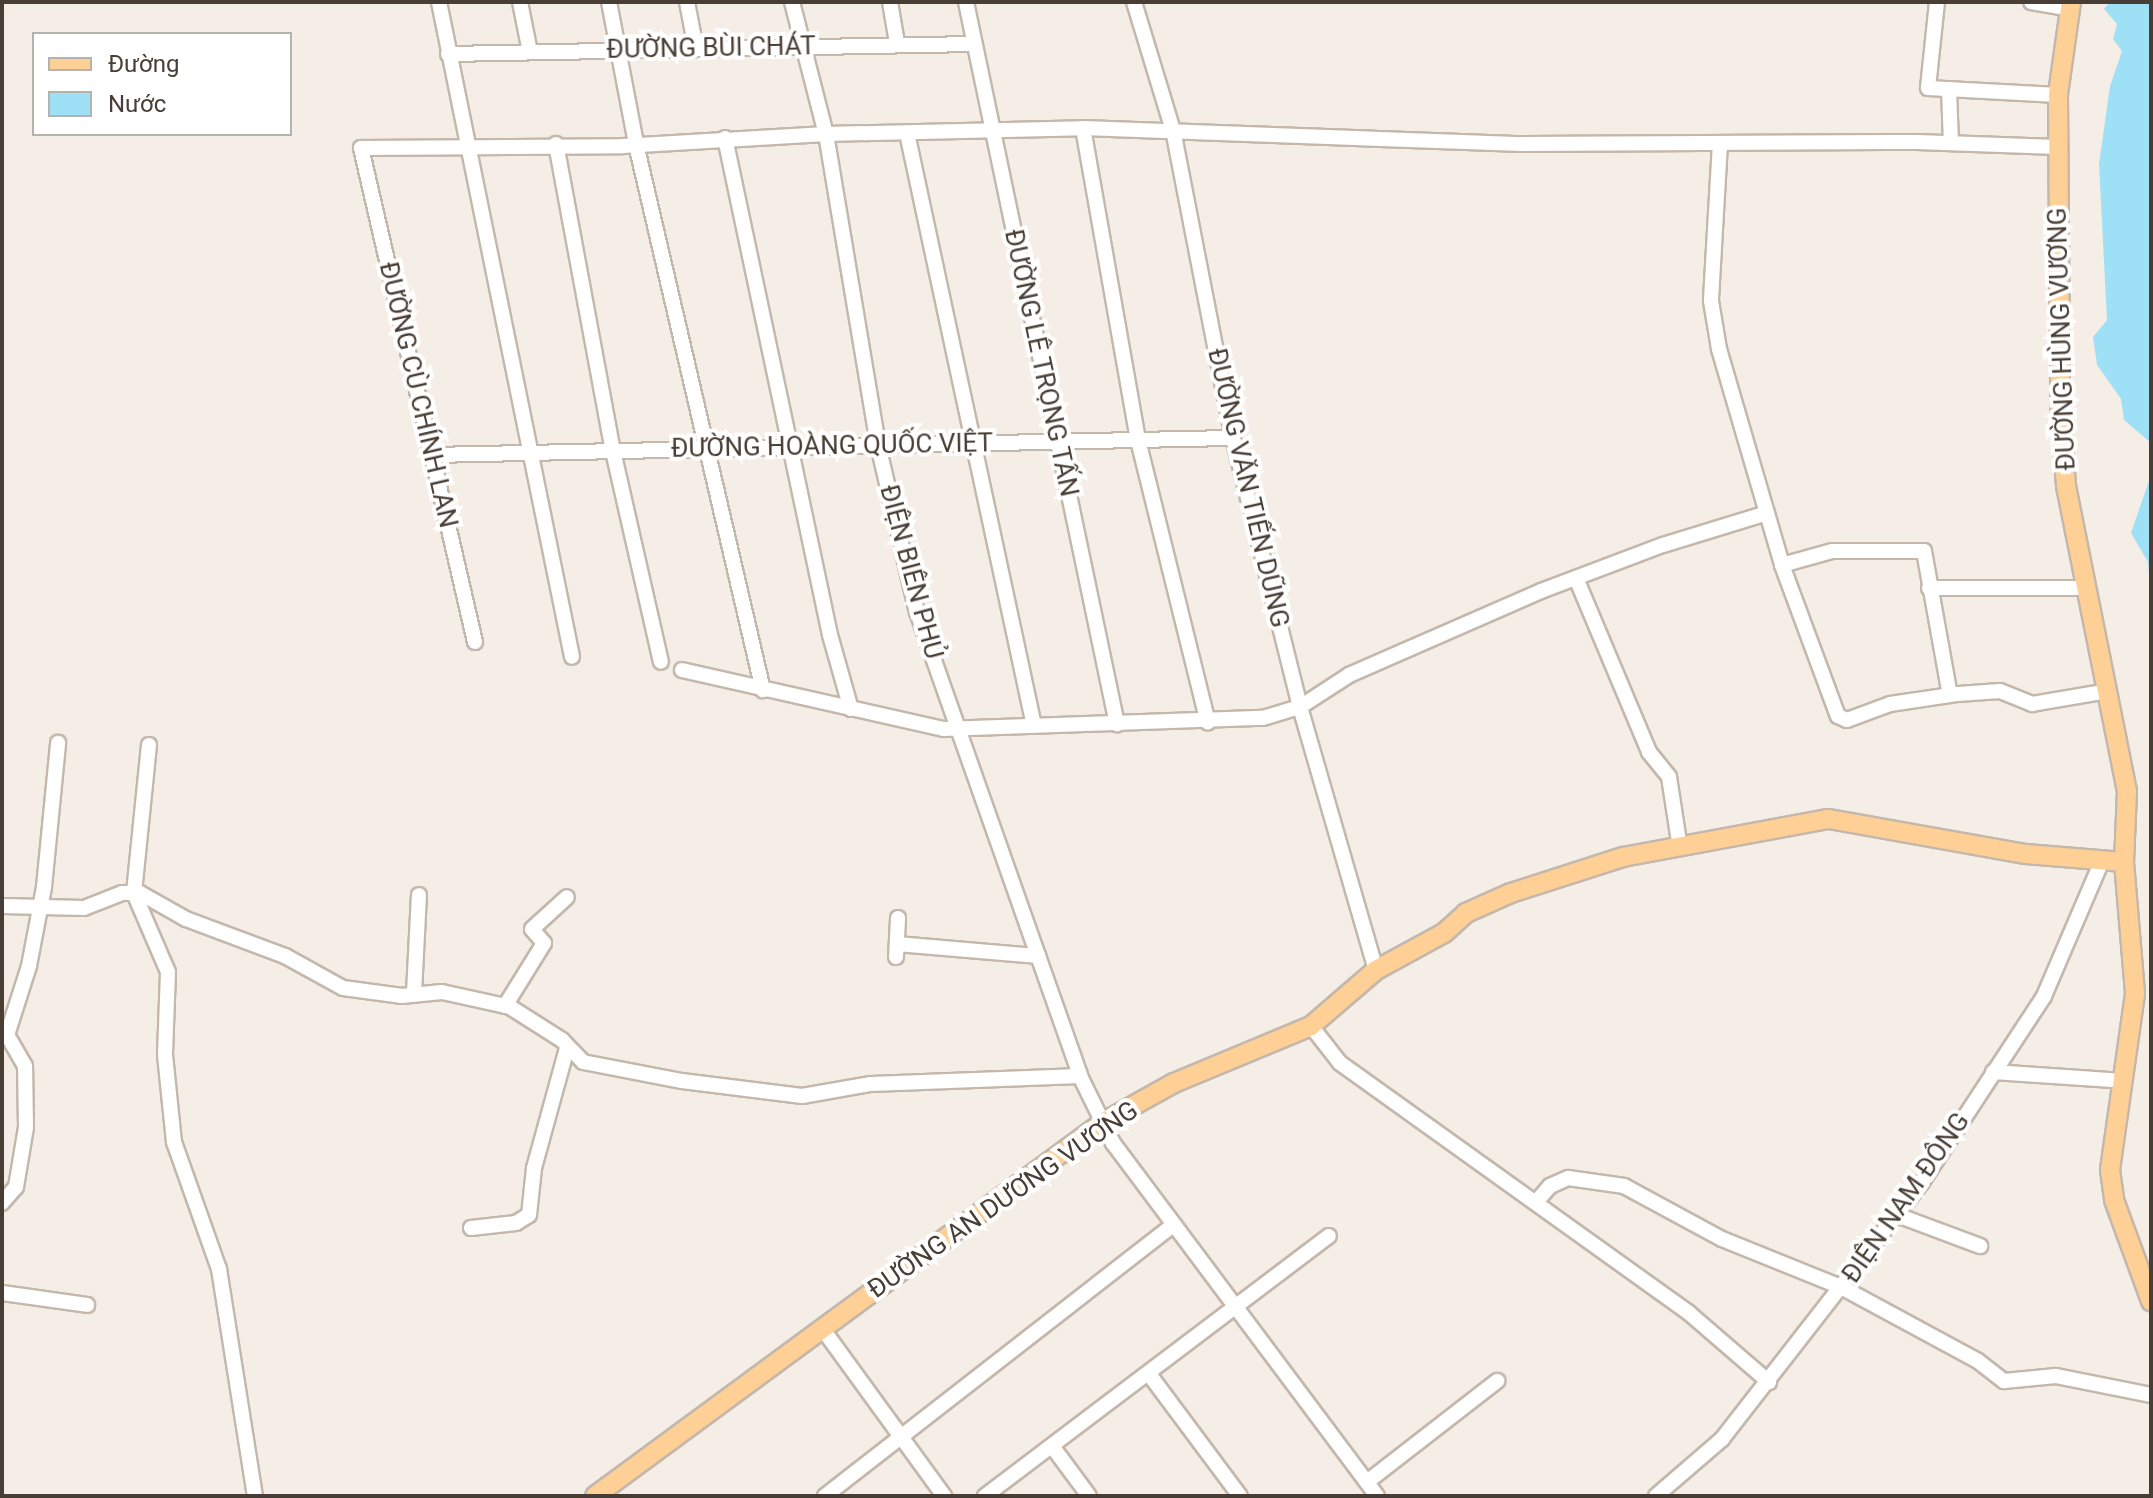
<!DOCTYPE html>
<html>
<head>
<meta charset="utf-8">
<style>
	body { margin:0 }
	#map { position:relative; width:2153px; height:1498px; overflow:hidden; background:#f5eee7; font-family:Roboto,sans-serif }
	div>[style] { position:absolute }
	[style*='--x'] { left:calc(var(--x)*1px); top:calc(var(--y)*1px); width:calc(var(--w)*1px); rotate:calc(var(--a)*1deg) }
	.water>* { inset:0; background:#9ee1f7 }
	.roads { filter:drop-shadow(2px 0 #c4b7ab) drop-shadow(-2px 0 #c4b7ab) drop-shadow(0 2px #c4b7ab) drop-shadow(0 -2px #c4b7ab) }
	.minor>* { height:14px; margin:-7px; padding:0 7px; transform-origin:7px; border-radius:7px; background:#fff }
	.major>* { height:18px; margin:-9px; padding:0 9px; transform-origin:9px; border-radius:9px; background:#ffd096 }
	span { translate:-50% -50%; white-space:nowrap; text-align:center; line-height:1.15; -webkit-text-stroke:8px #fff; paint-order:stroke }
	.street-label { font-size:26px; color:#493e35 }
	.frame { position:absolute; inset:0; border:4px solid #493e35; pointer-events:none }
	.legend { position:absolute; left:32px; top:32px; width:260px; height:104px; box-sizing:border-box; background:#fff; border:2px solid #b6b2ae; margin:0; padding:10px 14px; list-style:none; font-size:24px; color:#493e35 }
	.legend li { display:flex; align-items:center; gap:16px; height:40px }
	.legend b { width:40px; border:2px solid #b6b2ae }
</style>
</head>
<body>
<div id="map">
	<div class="water">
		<div style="clip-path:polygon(2110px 2px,2151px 2px,2151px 443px,2124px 420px,2121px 399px,2097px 365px,2093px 337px,2107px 320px,2099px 164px,2110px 86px,2122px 51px,2113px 39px,2117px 24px,2104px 9px)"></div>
		<div style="clip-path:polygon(2151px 475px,2151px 603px,2148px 562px,2131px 533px)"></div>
	</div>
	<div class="roads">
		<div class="minor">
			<div style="--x:439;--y:2;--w:668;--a:78.52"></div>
			<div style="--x:520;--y:2;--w:51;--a:78.7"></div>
			<div style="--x:609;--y:2;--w:145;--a:79.2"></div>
			<div style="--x:636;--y:144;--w:561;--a:76.91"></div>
			<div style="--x:687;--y:2;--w:48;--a:79.2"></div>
			<div style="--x:792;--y:2;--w:136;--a:75.6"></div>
			<div style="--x:826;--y:134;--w:315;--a:80.5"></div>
			<div style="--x:878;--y:445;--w:171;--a:76.9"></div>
			<div style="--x:917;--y:612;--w:492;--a:70.6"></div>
			<div style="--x:1080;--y:1076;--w:75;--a:63.8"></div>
			<div style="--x:1113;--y:1143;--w:441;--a:53.2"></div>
			<div style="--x:890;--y:2;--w:42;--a:80.3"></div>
			<div style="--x:966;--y:2;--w:738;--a:78.19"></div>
			<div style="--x:1134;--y:2;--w:134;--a:73.1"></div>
			<div style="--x:1173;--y:130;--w:314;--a:79"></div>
			<div style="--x:1233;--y:438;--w:277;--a:76"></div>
			<div style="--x:1300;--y:707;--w:274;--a:73.9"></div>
			<div style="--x:1937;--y:2;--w:86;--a:96"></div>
			<div style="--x:1928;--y:88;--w:130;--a:3.1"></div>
			<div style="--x:2031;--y:2;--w:40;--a:10"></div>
			<div style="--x:448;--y:54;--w:526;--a:-1.09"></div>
			<div style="--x:1949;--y:89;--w:54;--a:87.9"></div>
			<div style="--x:1083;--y:128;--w:317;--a:80"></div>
			<div style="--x:1138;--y:440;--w:291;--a:76.1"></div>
			<div style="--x:907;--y:133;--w:606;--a:77.91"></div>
			<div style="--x:725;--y:138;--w:508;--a:78.07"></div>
			<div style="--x:830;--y:635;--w:77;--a:74.2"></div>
			<div style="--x:1720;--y:143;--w:158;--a:93.3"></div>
			<div style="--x:1711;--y:301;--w:49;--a:80.5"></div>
			<div style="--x:1719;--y:349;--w:225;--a:73.7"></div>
			<div style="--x:1782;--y:565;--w:161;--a:69.7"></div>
			<div style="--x:1838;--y:716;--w:10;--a:24"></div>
			<div style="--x:1847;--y:720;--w:46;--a:-20.4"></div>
			<div style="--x:1890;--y:704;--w:69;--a:-8.4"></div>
			<div style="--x:1958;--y:694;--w:42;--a:-4.1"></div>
			<div style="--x:2000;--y:691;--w:35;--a:22"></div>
			<div style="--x:2032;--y:704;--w:77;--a:-9.7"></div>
			<div style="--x:556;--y:144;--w:312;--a:79.5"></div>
			<div style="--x:613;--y:451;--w:216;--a:77.2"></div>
			<div style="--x:432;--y:455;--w:801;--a:-1.22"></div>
			<div style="--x:1782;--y:565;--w:52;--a:-15.6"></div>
			<div style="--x:1832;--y:551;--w:92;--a:0"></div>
			<div style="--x:1924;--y:551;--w:146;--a:79.8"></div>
			<div style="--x:1576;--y:578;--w:189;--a:67.2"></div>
			<div style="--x:1649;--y:752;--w:32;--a:51"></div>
			<div style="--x:1669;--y:777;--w:72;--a:81.2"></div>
			<div style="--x:1929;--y:588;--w:157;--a:0"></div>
			<div style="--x:475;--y:642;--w:507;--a:-102.99"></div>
			<div style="--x:361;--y:148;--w:262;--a:-0.4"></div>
			<div style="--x:623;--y:146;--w:203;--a:-3.4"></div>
			<div style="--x:826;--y:134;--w:257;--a:-1.3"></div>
			<div style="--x:1083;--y:128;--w:440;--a:2.1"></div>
			<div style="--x:1523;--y:144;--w:394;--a:-0.3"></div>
			<div style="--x:1917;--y:142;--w:140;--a:2"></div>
			<div style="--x:682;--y:670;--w:268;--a:12.7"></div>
			<div style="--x:943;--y:729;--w:320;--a:-2"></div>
			<div style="--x:1263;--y:718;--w:39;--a:-17"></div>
			<div style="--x:1300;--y:707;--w:59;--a:-33.1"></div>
			<div style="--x:1349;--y:675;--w:210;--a:-23.6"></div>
			<div style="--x:1541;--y:591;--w:130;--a:-20.7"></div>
			<div style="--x:1663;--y:545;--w:109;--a:-17.1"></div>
			<div style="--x:149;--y:745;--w:149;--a:95.8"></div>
			<div style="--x:134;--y:893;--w:86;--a:66.7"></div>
			<div style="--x:168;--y:972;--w:83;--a:92.1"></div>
			<div style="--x:165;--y:1055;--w:87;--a:84.1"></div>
			<div style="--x:174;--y:1142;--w:135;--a:70.5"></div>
			<div style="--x:219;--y:1269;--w:230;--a:81"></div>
			<div style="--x:2;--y:906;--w:82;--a:1.4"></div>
			<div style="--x:84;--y:908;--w:41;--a:-21.5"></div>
			<div style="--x:122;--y:893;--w:18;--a:0"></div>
			<div style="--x:140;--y:893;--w:53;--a:29.5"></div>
			<div style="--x:186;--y:919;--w:106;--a:20.5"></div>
			<div style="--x:285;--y:956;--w:66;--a:28.9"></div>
			<div style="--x:343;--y:988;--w:60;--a:7.7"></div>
			<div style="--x:402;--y:996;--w:40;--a:-5.7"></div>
			<div style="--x:442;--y:992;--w:70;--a:12.4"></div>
			<div style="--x:510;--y:1007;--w:62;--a:32.4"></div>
			<div style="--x:562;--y:1040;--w:30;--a:46"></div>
			<div style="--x:583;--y:1062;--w:101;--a:10.9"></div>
			<div style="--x:682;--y:1081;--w:121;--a:7.1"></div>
			<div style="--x:802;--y:1096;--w:70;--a:-9.9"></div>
			<div style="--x:871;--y:1084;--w:209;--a:-2.2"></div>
			<div style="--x:897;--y:944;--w:142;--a:4.9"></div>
			<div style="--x:896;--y:957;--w:39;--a:-87"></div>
			<div style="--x:414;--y:993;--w:98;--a:-87.1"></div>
			<div style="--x:505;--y:1006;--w:74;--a:-58.2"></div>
			<div style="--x:544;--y:943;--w:18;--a:-131"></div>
			<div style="--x:532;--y:929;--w:47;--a:-42.4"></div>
			<div style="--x:1311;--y:1026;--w:47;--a:51.9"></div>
			<div style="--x:1340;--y:1063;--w:429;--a:35.6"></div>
			<div style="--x:1689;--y:1313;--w:106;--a:40.8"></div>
			<div style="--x:1993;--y:1072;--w:131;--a:3.9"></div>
			<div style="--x:1537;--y:1201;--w:20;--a:-49"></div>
			<div style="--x:1550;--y:1186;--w:20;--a:-24"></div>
			<div style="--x:1568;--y:1178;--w:57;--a:8.1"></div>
			<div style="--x:1624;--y:1186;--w:111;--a:28.4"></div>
			<div style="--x:1722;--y:1239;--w:131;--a:22"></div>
			<div style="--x:1843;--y:1288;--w:153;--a:28.4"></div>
			<div style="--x:1978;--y:1361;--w:33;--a:38"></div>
			<div style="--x:2004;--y:1381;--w:52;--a:-5.5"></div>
			<div style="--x:2056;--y:1376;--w:97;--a:11.3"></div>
			<div style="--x:2;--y:1203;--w:21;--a:-49"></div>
			<div style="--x:16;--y:1187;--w:61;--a:-80.5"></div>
			<div style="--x:26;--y:1127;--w:61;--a:-90.9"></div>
			<div style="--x:25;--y:1066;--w:36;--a:-120"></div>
			<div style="--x:7;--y:1035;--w:72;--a:-72.3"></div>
			<div style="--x:29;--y:966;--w:80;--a:-79.2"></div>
			<div style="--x:44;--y:887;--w:145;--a:-84.4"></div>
			<div style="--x:1897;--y:1215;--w:89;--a:20.5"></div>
			<div style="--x:471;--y:1228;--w:45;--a:-6.3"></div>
			<div style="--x:516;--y:1223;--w:15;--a:-32"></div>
			<div style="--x:529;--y:1215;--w:47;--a:-83.9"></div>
			<div style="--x:534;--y:1168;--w:124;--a:-74.6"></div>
			<div style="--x:2;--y:1293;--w:86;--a:8"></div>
			<div style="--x:822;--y:1328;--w:208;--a:54"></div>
			<div style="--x:1149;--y:1374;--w:152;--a:53.3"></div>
			<div style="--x:1052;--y:1446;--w:62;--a:53.5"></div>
			<div style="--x:1367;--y:1482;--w:165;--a:-37.8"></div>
			<div style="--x:825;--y:1496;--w:442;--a:-37.9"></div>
			<div style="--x:985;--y:1496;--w:431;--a:-37.1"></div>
			<div style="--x:1656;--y:1496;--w:87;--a:-40.8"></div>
			<div style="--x:1722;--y:1439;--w:326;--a:-52.1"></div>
			<div style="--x:1922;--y:1182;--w:222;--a:-56.7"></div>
			<div style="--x:2044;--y:996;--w:145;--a:-66.8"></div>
		</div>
		<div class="major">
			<div style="--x:2071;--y:2;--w:94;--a:98"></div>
			<div style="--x:2058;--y:95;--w:307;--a:89.6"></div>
			<div style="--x:2060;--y:402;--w:84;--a:85.9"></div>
			<div style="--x:2066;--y:486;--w:311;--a:78.7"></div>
			<div style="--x:2127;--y:791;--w:71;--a:92.4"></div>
			<div style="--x:2124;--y:862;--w:132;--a:85.2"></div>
			<div style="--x:2135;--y:994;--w:178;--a:98.1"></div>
			<div style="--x:2110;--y:1170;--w:30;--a:82"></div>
			<div style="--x:2114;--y:1200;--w:108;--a:69.9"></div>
			<div style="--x:595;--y:1496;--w:629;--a:-36.34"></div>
			<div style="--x:1102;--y:1123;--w:82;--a:-29.1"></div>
			<div style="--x:1174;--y:1083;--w:148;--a:-22.6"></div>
			<div style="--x:1311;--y:1026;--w:86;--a:-40.7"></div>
			<div style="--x:1376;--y:970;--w:77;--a:-28.6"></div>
			<div style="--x:1444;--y:933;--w:30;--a:-42"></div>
			<div style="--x:1466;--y:913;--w:49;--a:-24"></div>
			<div style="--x:1511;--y:893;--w:118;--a:-17.8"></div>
			<div style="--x:1623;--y:857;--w:209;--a:-10.5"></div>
			<div style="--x:1829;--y:819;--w:200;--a:10.1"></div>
			<div style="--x:2026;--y:854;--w:98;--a:4.7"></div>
		</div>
	</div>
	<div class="street-label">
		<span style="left:711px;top:48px;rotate:-1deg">ĐƯỜNG BÙI CHÁT</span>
		<span style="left:2062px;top:339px;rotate:-92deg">ĐƯỜNG HÙNG VƯƠNG</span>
		<span style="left:1041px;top:363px;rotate:78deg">ĐƯỜNG LÊ TRỌNG TẤN</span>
		<span style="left:418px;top:395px;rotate:77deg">ĐƯỜNG CÙ CHÍNH LAN</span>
		<span style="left:832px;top:446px;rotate:-1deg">ĐƯỜNG HOÀNG QUỐC VIỆT</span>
		<span style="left:1248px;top:488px;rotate:77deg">ĐƯỜNG VĂN TIẾN DŨNG</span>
		<span style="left:911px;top:572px;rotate:75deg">ĐIỆN BIÊN PHỦ</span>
		<span style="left:1906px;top:1198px;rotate:-55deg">ĐIỆN NAM ĐÔNG</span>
		<span style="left:1003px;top:1200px;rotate:-35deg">ĐƯỜNG AN DƯƠNG VƯƠNG</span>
	</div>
	<div class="frame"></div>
	<ul class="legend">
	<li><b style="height:10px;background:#ffd096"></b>Đường</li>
	<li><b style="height:22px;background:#9ee1f7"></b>Nước</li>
	</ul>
</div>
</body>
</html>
